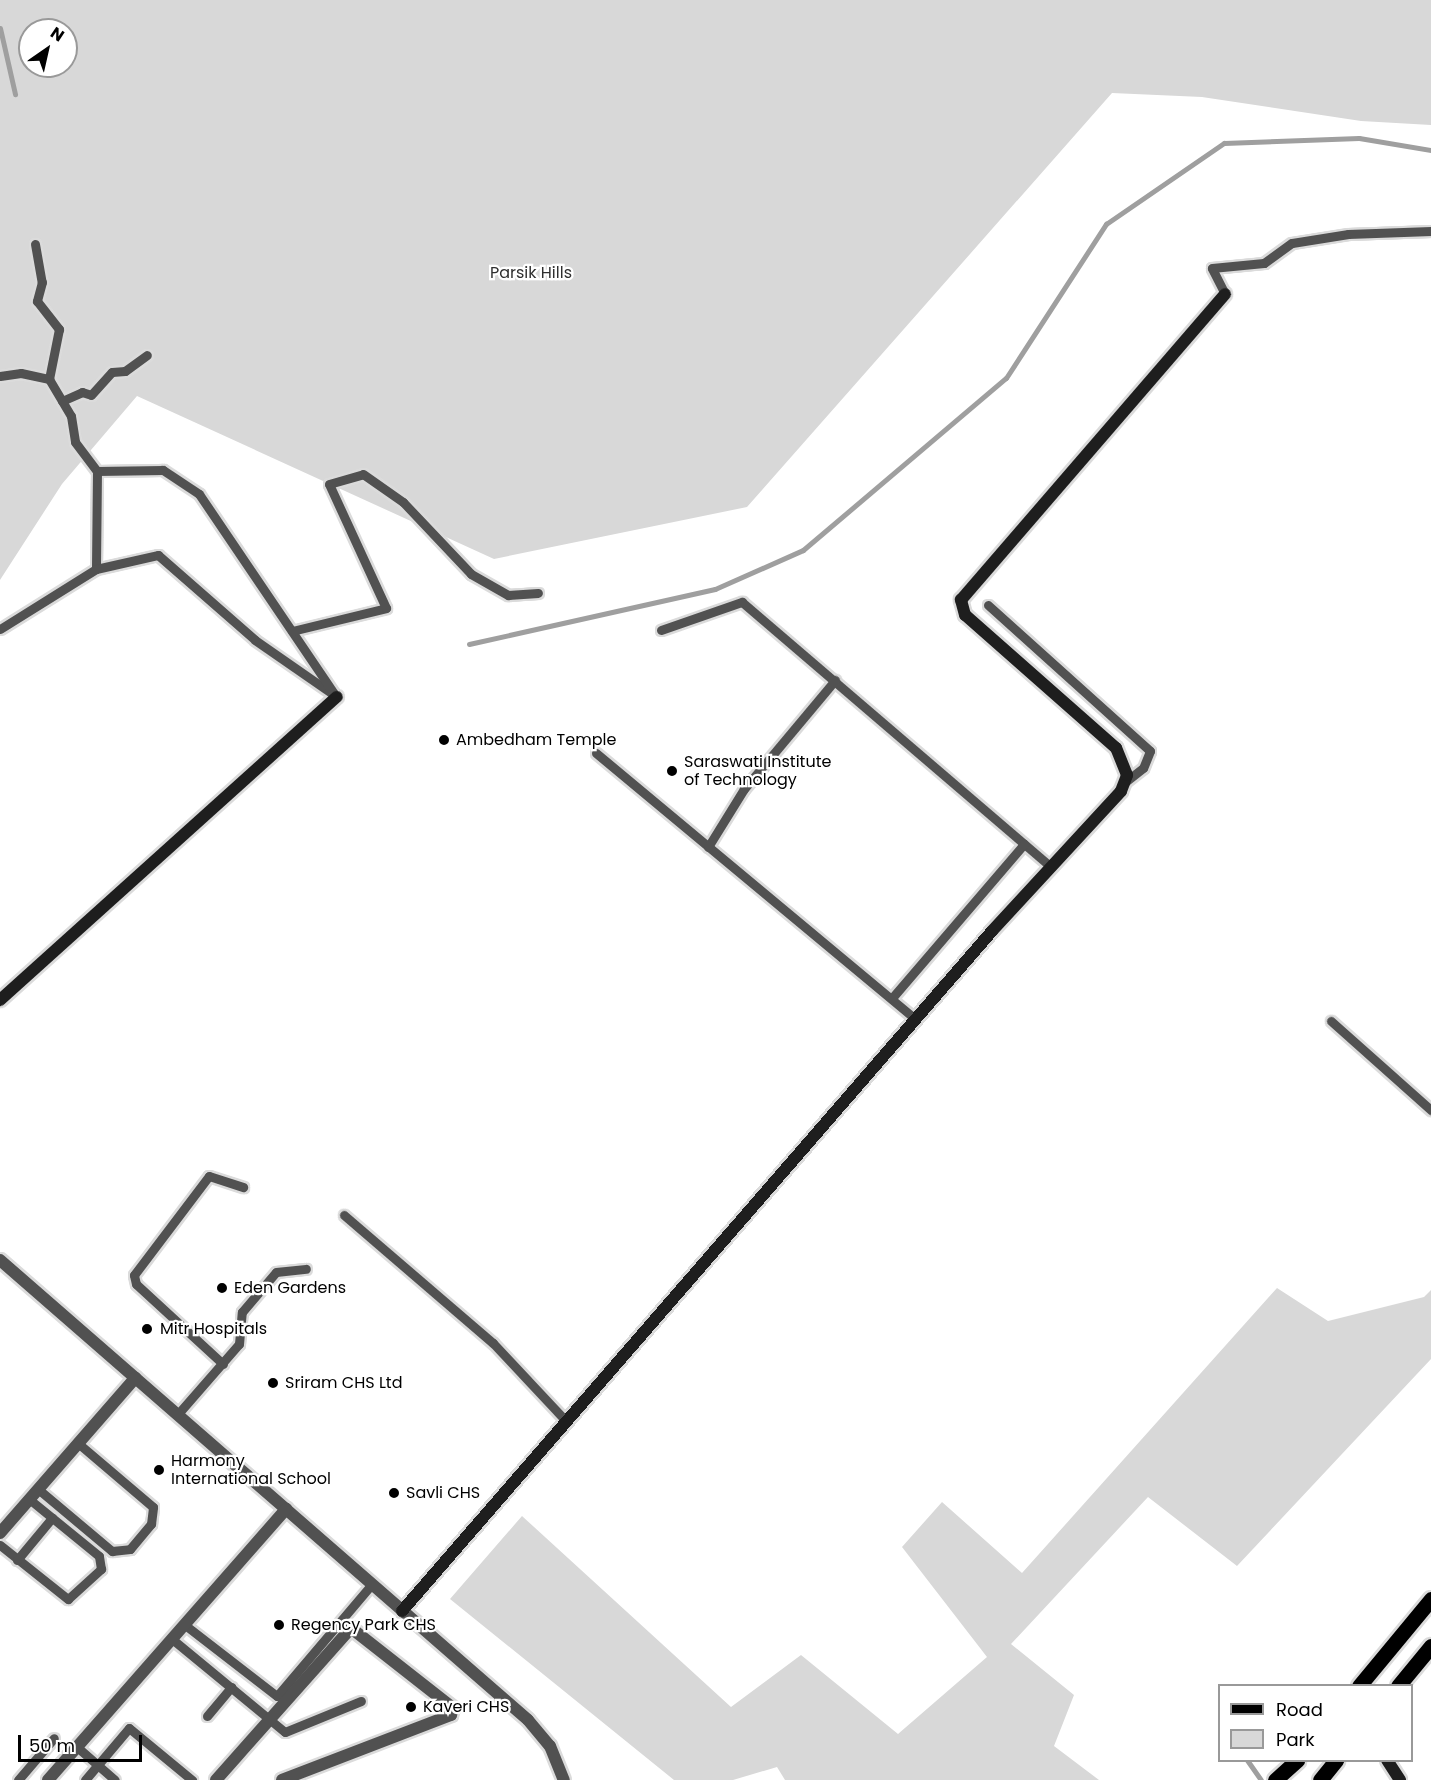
<!DOCTYPE html>
<html>
<head>
<meta charset="utf-8">
<style>
	body { margin:0 }
	#map { position:relative; width:1431px; height:1780px; overflow:hidden; background:#fff; font-family:Poppins,sans-serif }
	div>[style] { position:absolute }
	[style*='--x'] { left:calc(var(--x)*1px); top:calc(var(--y)*1px); width:calc(var(--w)*1px); rotate:calc(var(--a)*1deg) }
	.green>* { inset:0; background:#d8d8d8 }
	.stream>* { height:5px; margin:-2.5px; padding:0 2.5px; transform-origin:2.5px; border-radius:2.5px; background:#9f9f9f }
	.roads { filter:drop-shadow(2px 0 #dbdbdb) drop-shadow(-2px 0 #dbdbdb) drop-shadow(0 2px #dbdbdb) drop-shadow(0 -2px #dbdbdb) }
	.lane>* { height:9px; margin:-4.5px; padding:0 4.5px; transform-origin:4.5px; border-radius:4.5px; background:#515151 }
	.street>* { height:12px; margin:-6px; padding:0 6px; transform-origin:6px; border-radius:6px; background:#515151 }
	.secondary>* { height:12px; margin:-6px; padding:0 6px; transform-origin:6px; border-radius:6px; background:#1e1e1e }
	.primary>* { height:15px; margin:-7.5px; padding:0 7.5px; transform-origin:7.5px; border-radius:7.5px; background:#000 }
	.dots>* { width:16px; height:16px; translate:-50% -50%; box-sizing:border-box; border:3px solid #fff; border-radius:50% }
	span { translate:-50% -50%; white-space:nowrap; text-align:center; line-height:1.15; -webkit-text-stroke:4.5px #fff; paint-order:stroke }
	.park-label { font-size:16px; color:#2f2f2f }
	.poi-label { font-size:16px; color:#000 }
	.left { translate:0 -50%; text-align:left }
	.legend { position:absolute; left:1218px; top:1684px; width:195px; height:78px; box-sizing:border-box; background:#fff; border:2px solid #999; margin:0; padding:8px 10px; list-style:none; font-size:18px; color:#000 }
	.legend li { display:flex; align-items:center; gap:12px; height:30px }
	.legend b { width:30px; border:2px solid #999 }
	.north { position:absolute; left:18px; top:18px; width:60px; height:60px; box-sizing:border-box; background:#fff; border:2px solid #999; border-radius:50%; rotate:34deg; font-size:16px; font-weight:700; line-height:24px; text-align:center; color:#000 }
	.north::after { content:''; display:block; margin:auto; width:21px; height:27px; background:#000; clip-path:polygon(50% 0,100% 100%,50% 72%,0 100%) }
	.scale { position:absolute; left:18px; top:1735px; width:124px; height:27px; box-sizing:border-box; border:3px solid #000; border-top:0; padding-left:8px; font-size:18px; line-height:21px; white-space:nowrap; color:#000; -webkit-text-stroke:4px #fff; paint-order:stroke }
</style>
</head>
<body>
<div id="map">
	<div class="green">
		<div style="clip-path:polygon(evenodd,0 0,1431px 0,1431px 125px,1361px 121px,1202px 97px,1112px 93px,747px 507px,494px 559px,137px 396px,62px 484px,0 580px,0 0,30px 30px,66px 30px,66px 66px,30px 66px,30px 30px)"></div>
		<div style="clip-path:polygon(1277px 1288px,1328px 1321px,1424px 1297px,1431px 1290px,1431px 1359px,1237px 1566px,1148px 1497px,1011px 1644px,1074px 1695px,1054px 1746px,1099px 1780px,785px 1780px,777px 1767px,733px 1780px,674px 1780px,450px 1599px,522px 1516px,731px 1707px,801px 1655px,898px 1734px,987px 1657px,902px 1547px,942px 1502px,1022px 1573px)"></div>
	</div>
	<div class="stream">
		<div style="--x:0;--y:28;--w:68;--a:77.2"></div>
		<div style="--x:469;--y:644;--w:252;--a:-12.6"></div>
		<div style="--x:715;--y:589;--w:96;--a:-23.9"></div>
		<div style="--x:803;--y:550;--w:266;--a:-40.3"></div>
		<div style="--x:1006;--y:378;--w:184;--a:-57"></div>
		<div style="--x:1106;--y:224;--w:143;--a:-34.5"></div>
		<div style="--x:1224;--y:143;--w:135;--a:-2.1"></div>
		<div style="--x:1359;--y:138;--w:73;--a:9.5"></div>
		<div style="--x:1247;--y:1760;--w:24;--a:55"></div>
	</div>
	<div class="roads">
		<div class="lane">
			<div style="--x:35;--y:244;--w:39;--a:80"></div>
			<div style="--x:42;--y:282;--w:20;--a:105"></div>
			<div style="--x:37;--y:301;--w:36;--a:52"></div>
			<div style="--x:59;--y:329;--w:51;--a:101.3"></div>
			<div style="--x:1225;--y:294;--w:29;--a:-117"></div>
			<div style="--x:1212;--y:268;--w:52;--a:-5.5"></div>
			<div style="--x:1264;--y:263;--w:34;--a:-36"></div>
			<div style="--x:1292;--y:243;--w:57;--a:-9.1"></div>
			<div style="--x:1348;--y:234;--w:83;--a:-2.1"></div>
			<div style="--x:0;--y:376;--w:21;--a:-8"></div>
			<div style="--x:21;--y:373;--w:29;--a:12"></div>
			<div style="--x:49;--y:379;--w:43;--a:59.3"></div>
			<div style="--x:71;--y:416;--w:26;--a:81"></div>
			<div style="--x:75;--y:442;--w:36;--a:53"></div>
			<div style="--x:97;--y:471;--w:98;--a:90.6"></div>
			<div style="--x:96;--y:569;--w:64;--a:-12.7"></div>
			<div style="--x:158;--y:555;--w:129;--a:41.2"></div>
			<div style="--x:255;--y:640;--w:100;--a:34.8"></div>
			<div style="--x:62;--y:401;--w:22;--a:-24"></div>
			<div style="--x:82;--y:392;--w:9;--a:18"></div>
			<div style="--x:91;--y:395;--w:31;--a:-48"></div>
			<div style="--x:112;--y:372;--w:13;--a:-4"></div>
			<div style="--x:125;--y:371;--w:27;--a:-36"></div>
			<div style="--x:97;--y:471;--w:66;--a:-0.9"></div>
			<div style="--x:163;--y:470;--w:43;--a:33.7"></div>
			<div style="--x:199;--y:494;--w:239;--a:55.9"></div>
			<div style="--x:988;--y:605;--w:218;--a:42"></div>
			<div style="--x:1150;--y:751;--w:18;--a:112"></div>
			<div style="--x:1143;--y:768;--w:23;--a:142"></div>
			<div style="--x:0;--y:629;--w:113;--a:-32"></div>
			<div style="--x:661;--y:630;--w:86;--a:-19.1"></div>
			<div style="--x:742;--y:602;--w:407;--a:40.6"></div>
			<div style="--x:292;--y:631;--w:97;--a:-13.7"></div>
			<div style="--x:386;--y:608;--w:136;--a:-114.7"></div>
			<div style="--x:329;--y:484;--w:35;--a:-16"></div>
			<div style="--x:363;--y:474;--w:49;--a:35"></div>
			<div style="--x:403;--y:502;--w:99;--a:46.6"></div>
			<div style="--x:471;--y:574;--w:43;--a:29.6"></div>
			<div style="--x:508;--y:595;--w:30;--a:-4"></div>
			<div style="--x:596;--y:753;--w:415;--a:39.8"></div>
			<div style="--x:708;--y:847;--w:68;--a:-58.2"></div>
			<div style="--x:744;--y:789;--w:142;--a:-50.1"></div>
			<div style="--x:892;--y:998;--w:203;--a:-49.4"></div>
			<div style="--x:1331;--y:1021;--w:134;--a:41.7"></div>
			<div style="--x:344;--y:1215;--w:196;--a:40.7"></div>
			<div style="--x:493;--y:1343;--w:104;--a:46.9"></div>
			<div style="--x:223;--y:1364;--w:118;--a:-137.4"></div>
			<div style="--x:136;--y:1284;--w:9;--a:-103"></div>
			<div style="--x:134;--y:1275;--w:124;--a:-52.9"></div>
			<div style="--x:209;--y:1176;--w:36;--a:18"></div>
			<div style="--x:177;--y:1415;--w:94;--a:-48.9"></div>
			<div style="--x:239;--y:1344;--w:32;--a:-85"></div>
			<div style="--x:242;--y:1312;--w:52;--a:-49.6"></div>
			<div style="--x:276;--y:1272;--w:30;--a:-6"></div>
			<div style="--x:38;--y:1489;--w:97;--a:40"></div>
			<div style="--x:112;--y:1551;--w:18;--a:-6"></div>
			<div style="--x:130;--y:1549;--w:33;--a:-50"></div>
			<div style="--x:151;--y:1524;--w:17;--a:-83"></div>
			<div style="--x:153;--y:1507;--w:97;--a:-139.6"></div>
			<div style="--x:0;--y:1545;--w:87;--a:38.5"></div>
			<div style="--x:68;--y:1599;--w:45;--a:-42.3"></div>
			<div style="--x:101;--y:1569;--w:13;--a:-99"></div>
			<div style="--x:99;--y:1556;--w:90;--a:-140.8"></div>
			<div style="--x:17;--y:1560;--w:55;--a:-50.2"></div>
			<div style="--x:185;--y:1625;--w:116;--a:37.7"></div>
			<div style="--x:277;--y:1696;--w:145;--a:-49.7"></div>
			<div style="--x:172;--y:1639;--w:146;--a:39.5"></div>
			<div style="--x:285;--y:1732;--w:82;--a:-22.2"></div>
			<div style="--x:207;--y:1716;--w:38;--a:-50"></div>
			<div style="--x:77;--y:1747;--w:50;--a:41"></div>
			<div style="--x:18;--y:1780;--w:55;--a:-49.4"></div>
			<div style="--x:85;--y:1780;--w:68;--a:-49.8"></div>
			<div style="--x:129;--y:1728;--w:82;--a:39.5"></div>
		</div>
		<div class="street">
			<div style="--x:0;--y:1260;--w:700;--a:41.06"></div>
			<div style="--x:528;--y:1720;--w:34;--a:50"></div>
			<div style="--x:550;--y:1746;--w:37;--a:68"></div>
			<div style="--x:0;--y:1533;--w:206;--a:-48.9"></div>
			<div style="--x:48;--y:1780;--w:361;--a:-48.7"></div>
			<div style="--x:216;--y:1780;--w:203;--a:-48.4"></div>
			<div style="--x:351;--y:1628;--w:130;--a:38.1"></div>
			<div style="--x:453;--y:1708;--w:7;--a:106"></div>
			<div style="--x:451;--y:1715;--w:181;--a:159"></div>
		</div>
		<div class="secondary">
			<div style="--x:0;--y:1000;--w:453;--a:-42"></div>
			<div style="--x:402;--y:1611;--w:900;--a:-49.05"></div>
			<div style="--x:992;--y:931;--w:190;--a:-47.3"></div>
			<div style="--x:1121;--y:791;--w:17;--a:-69"></div>
			<div style="--x:1127;--y:775;--w:29;--a:-112"></div>
			<div style="--x:1116;--y:748;--w:201;--a:-138.6"></div>
			<div style="--x:965;--y:615;--w:16;--a:-105"></div>
			<div style="--x:961;--y:600;--w:404;--a:-49.2"></div>
			<div style="--x:1387;--y:1760;--w:24;--a:57"></div>
		</div>
		<div class="primary">
			<div style="--x:1359;--y:1686;--w:113;--a:-50.4"></div>
			<div style="--x:1398;--y:1686;--w:52;--a:-50.5"></div>
			<div style="--x:1275;--y:1780;--w:30;--a:-42"></div>
			<div style="--x:1320;--y:1780;--w:26;--a:-51"></div>
		</div>
	</div>
	<div class="dots">
		<div style="left:444px;top:740px;background:#000"></div>
		<div style="left:672px;top:771px;background:#000"></div>
		<div style="left:222px;top:1288px;background:#000"></div>
		<div style="left:147px;top:1329px;background:#000"></div>
		<div style="left:273px;top:1383px;background:#000"></div>
		<div style="left:159px;top:1470px;background:#000"></div>
		<div style="left:394px;top:1493px;background:#000"></div>
		<div style="left:279px;top:1625px;background:#000"></div>
		<div style="left:411px;top:1707px;background:#000"></div>
	</div>
	<div class="park-label">
		<span style="left:531px;top:273px">Parsik Hills</span>
	</div>
	<div class="poi-label">
		<span class="left" style="left:456px;top:740px">Ambedham Temple</span>
		<span class="left" style="left:684px;top:771px">Saraswati Institute<br>of Technology</span>
		<span class="left" style="left:234px;top:1288px">Eden Gardens</span>
		<span class="left" style="left:160px;top:1329px">Mitr Hospitals</span>
		<span class="left" style="left:285px;top:1383px">Sriram CHS Ltd</span>
		<span class="left" style="left:171px;top:1470px">Harmony<br>International School</span>
		<span class="left" style="left:406px;top:1493px">Savli CHS</span>
		<span class="left" style="left:291px;top:1625px">Regency Park CHS</span>
		<span class="left" style="left:423px;top:1707px">Kaveri CHS</span>
	</div>
	<ul class="legend">
	<li><b style="height:8px;background:#000"></b>Road</li>
	<li><b style="height:16px;background:#d8d8d8"></b>Park</li>
	</ul>
	<div class="north">N</div>
	<div class="scale">50 m</div>
</div>
</body>
</html>
